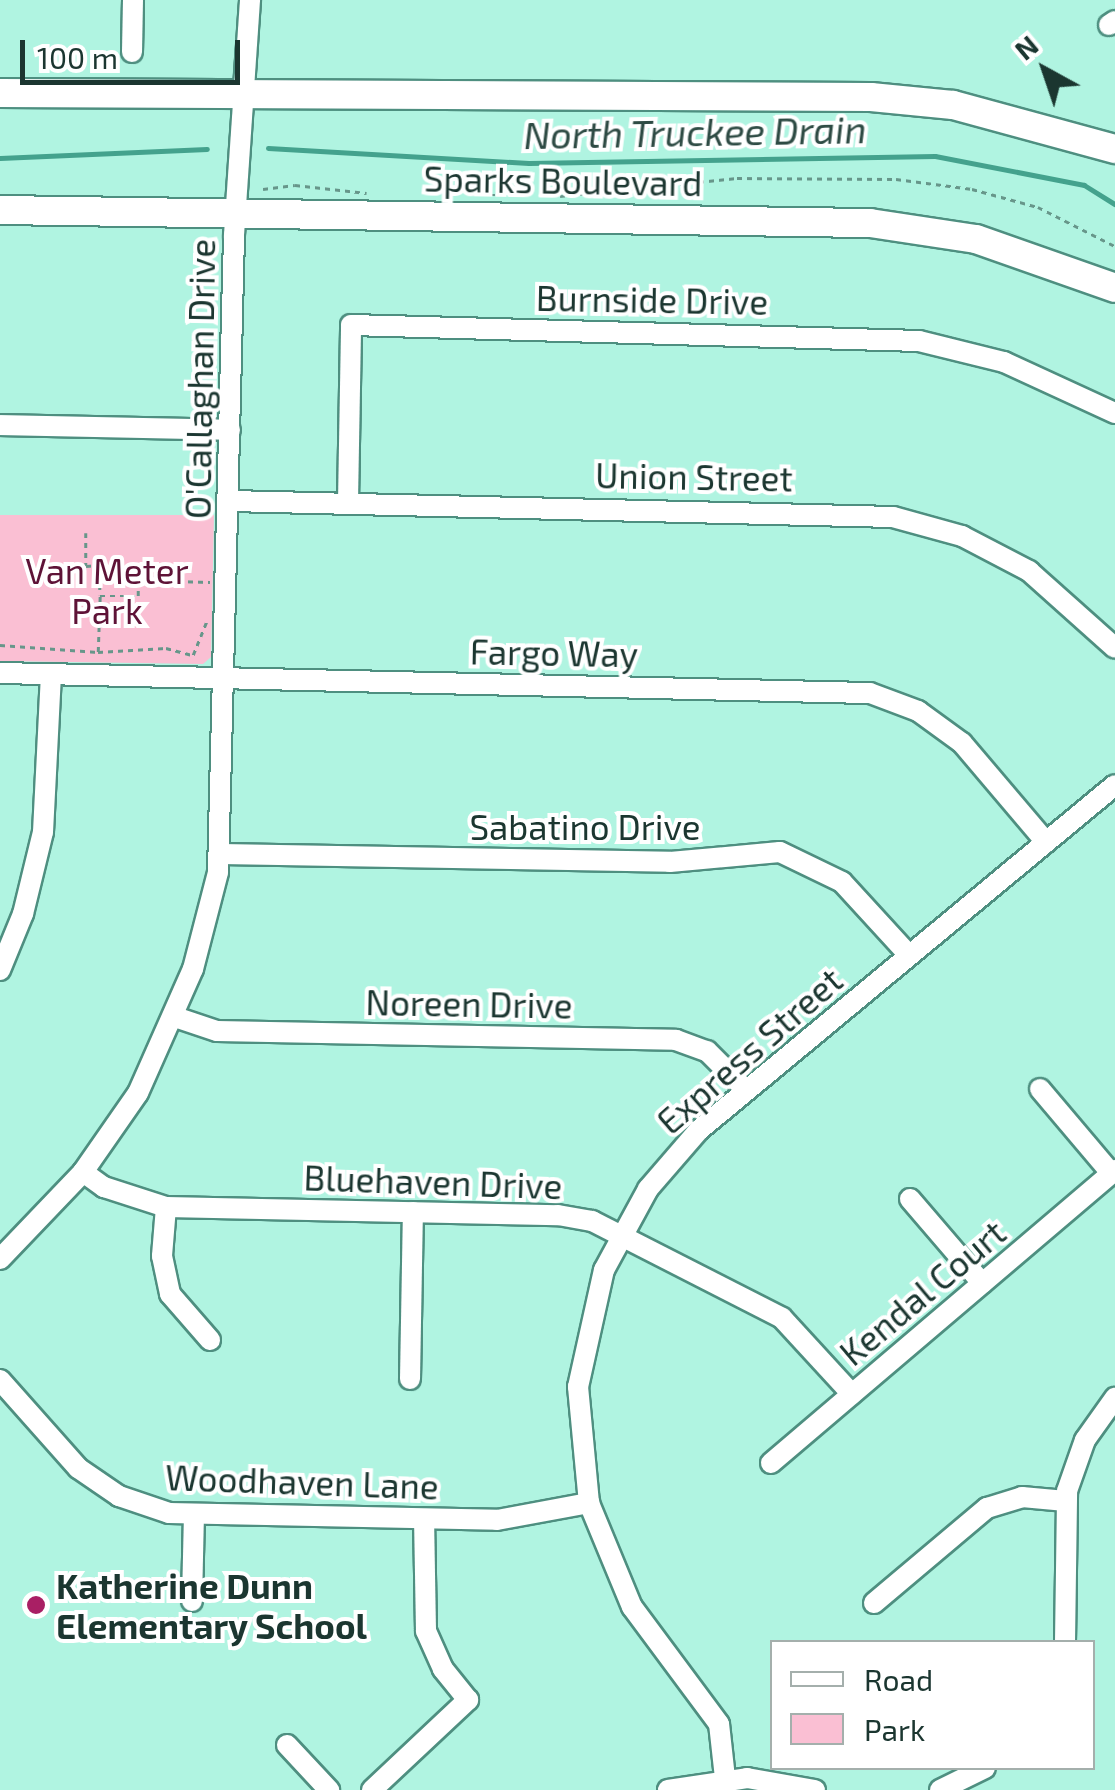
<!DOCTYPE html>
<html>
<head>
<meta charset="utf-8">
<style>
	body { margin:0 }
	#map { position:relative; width:1115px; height:1790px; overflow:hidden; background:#b0f4e1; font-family:"Exo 2",sans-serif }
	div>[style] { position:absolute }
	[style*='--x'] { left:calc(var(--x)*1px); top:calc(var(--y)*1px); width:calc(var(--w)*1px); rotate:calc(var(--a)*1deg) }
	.green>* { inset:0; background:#fabfd3 }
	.stream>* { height:5px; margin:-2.5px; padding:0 2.5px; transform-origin:2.5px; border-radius:2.5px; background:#44a28d }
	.path>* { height:2.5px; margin-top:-1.25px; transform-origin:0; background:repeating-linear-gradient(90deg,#67968a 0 5px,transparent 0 10px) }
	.roads { filter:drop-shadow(2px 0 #4e8f80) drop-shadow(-2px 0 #4e8f80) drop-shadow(0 2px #4e8f80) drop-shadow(0 -2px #4e8f80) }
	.minor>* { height:20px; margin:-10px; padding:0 10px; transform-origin:10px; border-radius:10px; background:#fff }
	.major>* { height:28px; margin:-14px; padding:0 14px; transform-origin:14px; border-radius:14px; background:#fff }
	.dots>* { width:28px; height:28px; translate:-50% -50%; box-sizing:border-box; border:5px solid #fff; border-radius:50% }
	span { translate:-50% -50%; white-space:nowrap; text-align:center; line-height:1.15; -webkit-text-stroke:8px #fff; paint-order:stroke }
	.street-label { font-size:35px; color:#1b3630 }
	.park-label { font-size:35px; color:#5e1337 }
	.poi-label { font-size:35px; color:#1b3630; font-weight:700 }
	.left { translate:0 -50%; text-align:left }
	.water-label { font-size:38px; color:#2e4b44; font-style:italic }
	.legend { position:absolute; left:770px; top:1640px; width:325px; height:130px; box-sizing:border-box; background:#fff; border:2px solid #a4afac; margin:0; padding:12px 18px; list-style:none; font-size:30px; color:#1b3630 }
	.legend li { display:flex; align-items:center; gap:20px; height:50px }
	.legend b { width:50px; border:2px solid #a4afac }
	.north { position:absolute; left:995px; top:20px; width:100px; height:100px; -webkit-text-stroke:8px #fff; paint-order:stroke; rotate:320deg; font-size:28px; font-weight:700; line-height:40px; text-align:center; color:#1b3630 }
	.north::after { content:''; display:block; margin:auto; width:35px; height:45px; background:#1b3630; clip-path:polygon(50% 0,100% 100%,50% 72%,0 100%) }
	.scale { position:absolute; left:20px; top:40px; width:220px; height:45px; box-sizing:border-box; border:5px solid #1b3630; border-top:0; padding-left:12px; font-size:30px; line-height:35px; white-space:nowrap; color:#1b3630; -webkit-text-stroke:8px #fff; paint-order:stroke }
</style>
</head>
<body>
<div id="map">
	<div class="green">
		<div style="clip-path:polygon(0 515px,214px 515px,211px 657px,203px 664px,0 661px)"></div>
	</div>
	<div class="stream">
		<div style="--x:268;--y:148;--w:261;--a:3.3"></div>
		<div style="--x:529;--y:163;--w:406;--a:-1"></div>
		<div style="--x:935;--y:156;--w:152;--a:11"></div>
		<div style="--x:1084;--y:185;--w:36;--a:32"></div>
		<div style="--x:0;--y:158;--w:207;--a:-2.5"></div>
	</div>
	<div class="path">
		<div style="--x:263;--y:189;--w:32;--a:-7"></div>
		<div style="--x:295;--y:185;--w:72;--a:6.3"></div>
		<div style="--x:480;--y:195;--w:42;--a:0"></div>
		<div style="--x:560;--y:196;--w:178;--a:-5.8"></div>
		<div style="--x:737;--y:178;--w:159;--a:0.4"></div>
		<div style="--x:896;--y:179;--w:77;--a:7.5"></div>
		<div style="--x:972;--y:189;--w:68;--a:15.3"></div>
		<div style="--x:1038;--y:207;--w:86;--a:26.9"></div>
		<div style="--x:86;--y:533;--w:33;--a:90"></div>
		<div style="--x:86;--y:566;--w:14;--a:-4"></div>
		<div style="--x:100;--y:565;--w:30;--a:90"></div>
		<div style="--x:138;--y:564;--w:14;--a:90"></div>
		<div style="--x:0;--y:645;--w:98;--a:4.1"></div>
		<div style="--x:98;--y:652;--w:68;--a:-3.4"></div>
		<div style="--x:166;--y:648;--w:28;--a:15"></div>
		<div style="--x:193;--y:655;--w:38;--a:-68"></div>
		<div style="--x:98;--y:652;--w:56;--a:-88"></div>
		<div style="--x:100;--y:596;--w:38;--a:0"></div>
		<div style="--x:138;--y:596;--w:16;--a:-90"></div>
		<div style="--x:138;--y:580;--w:72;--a:1.6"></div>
	</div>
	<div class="roads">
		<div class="minor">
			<div style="--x:1109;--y:25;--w:7;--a:-34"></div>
			<div style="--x:132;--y:52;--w:52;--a:-88.9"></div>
			<div style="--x:0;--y:425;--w:230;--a:1.2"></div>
			<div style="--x:230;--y:501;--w:663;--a:1.38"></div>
			<div style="--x:893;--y:517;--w:72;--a:15.4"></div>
			<div style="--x:962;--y:536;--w:76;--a:27.6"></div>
			<div style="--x:1029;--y:571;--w:115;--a:41.8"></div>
			<div style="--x:348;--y:502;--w:177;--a:-89"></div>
			<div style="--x:351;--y:325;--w:568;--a:1.61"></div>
			<div style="--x:919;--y:341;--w:88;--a:13.9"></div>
			<div style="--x:1004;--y:362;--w:122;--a:24.7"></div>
			<div style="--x:0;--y:673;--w:870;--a:1.32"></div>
			<div style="--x:870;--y:693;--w:51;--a:20.6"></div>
			<div style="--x:918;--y:711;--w:54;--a:36"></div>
			<div style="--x:962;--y:743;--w:130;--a:49.7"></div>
			<div style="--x:221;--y:854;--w:449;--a:1"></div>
			<div style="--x:670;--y:862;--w:110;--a:-5.2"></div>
			<div style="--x:780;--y:852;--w:69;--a:25.8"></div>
			<div style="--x:842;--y:882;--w:99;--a:47.5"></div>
			<div style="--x:0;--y:970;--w:61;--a:-67.7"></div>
			<div style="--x:23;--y:914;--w:84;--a:-76.3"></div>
			<div style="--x:43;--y:832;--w:158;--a:-87.1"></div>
			<div style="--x:175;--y:1017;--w:44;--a:18.4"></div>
			<div style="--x:217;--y:1031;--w:459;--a:1.1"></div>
			<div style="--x:676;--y:1040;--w:33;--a:20"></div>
			<div style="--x:707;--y:1051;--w:55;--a:45"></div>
			<div style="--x:1040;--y:1089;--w:110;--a:49.8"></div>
			<div style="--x:83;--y:1172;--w:26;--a:36"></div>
			<div style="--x:104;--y:1187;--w:65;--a:17.9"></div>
			<div style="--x:166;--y:1207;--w:392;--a:1.2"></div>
			<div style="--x:558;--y:1215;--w:35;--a:10"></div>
			<div style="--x:592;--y:1221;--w:213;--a:27"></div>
			<div style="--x:782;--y:1318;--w:103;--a:47.4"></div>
			<div style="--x:910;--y:1199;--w:111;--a:49.4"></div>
			<div style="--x:166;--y:1207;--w:49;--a:94.7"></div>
			<div style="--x:162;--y:1256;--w:39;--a:78"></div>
			<div style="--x:170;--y:1294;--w:61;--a:49"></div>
			<div style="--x:0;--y:1259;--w:120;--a:-46.3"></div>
			<div style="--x:83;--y:1172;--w:96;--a:-55.2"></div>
			<div style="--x:138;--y:1093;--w:136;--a:-66.1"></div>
			<div style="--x:193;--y:969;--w:100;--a:-75.5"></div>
			<div style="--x:218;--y:872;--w:637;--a:-88.56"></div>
			<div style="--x:234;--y:235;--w:236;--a:-86.1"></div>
			<div style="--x:410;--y:1379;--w:167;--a:-89"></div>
			<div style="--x:0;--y:1380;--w:118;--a:48.4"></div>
			<div style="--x:78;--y:1468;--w:50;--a:34.3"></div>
			<div style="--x:119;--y:1496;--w:53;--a:18.8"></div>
			<div style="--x:169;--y:1513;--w:328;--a:1.2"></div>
			<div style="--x:497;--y:1520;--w:94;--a:-10.5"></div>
			<div style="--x:771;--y:1463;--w:452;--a:-40.4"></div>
			<div style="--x:192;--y:1601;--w:86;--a:-88.7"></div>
			<div style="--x:874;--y:1603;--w:148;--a:-40.1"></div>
			<div style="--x:987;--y:1508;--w:37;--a:-17"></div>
			<div style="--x:1022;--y:1497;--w:44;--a:5.2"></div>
			<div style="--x:1065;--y:1642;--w:151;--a:-89.2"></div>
			<div style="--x:1067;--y:1491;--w:54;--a:-70.6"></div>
			<div style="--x:1085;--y:1440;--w:52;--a:-54.5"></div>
			<div style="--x:287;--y:1745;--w:62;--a:47"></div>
			<div style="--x:725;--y:1778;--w:54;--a:-96.3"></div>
			<div style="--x:719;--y:1724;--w:146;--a:-126.6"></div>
			<div style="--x:632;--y:1607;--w:113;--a:-112.5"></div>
			<div style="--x:589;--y:1503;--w:117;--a:-95.4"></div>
			<div style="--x:578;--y:1387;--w:120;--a:-77.5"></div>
			<div style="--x:604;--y:1270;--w:92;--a:-61.5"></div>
			<div style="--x:648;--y:1189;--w:78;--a:-49.2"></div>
			<div style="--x:699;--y:1130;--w:540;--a:-39.67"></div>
			<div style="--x:372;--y:1790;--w:132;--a:-43.2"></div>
			<div style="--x:468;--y:1700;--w:40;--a:-129"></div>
			<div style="--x:443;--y:1669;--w:42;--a:-114.1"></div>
			<div style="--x:426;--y:1631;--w:112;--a:-91"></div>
			<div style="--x:668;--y:1790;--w:80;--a:-8.6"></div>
			<div style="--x:747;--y:1778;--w:69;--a:10"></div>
			<div style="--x:940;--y:1790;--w:50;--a:-26.1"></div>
		</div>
		<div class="major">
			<div style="--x:0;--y:93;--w:871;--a:0.26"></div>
			<div style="--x:871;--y:97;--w:82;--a:5.6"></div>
			<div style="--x:953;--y:105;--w:168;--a:15.2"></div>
			<div style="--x:0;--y:210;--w:870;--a:0.86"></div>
			<div style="--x:870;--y:223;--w:107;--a:8.6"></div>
			<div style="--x:976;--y:239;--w:147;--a:19.4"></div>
		</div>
	</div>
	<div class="dots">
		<div style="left:36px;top:1605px;background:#a91f64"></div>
	</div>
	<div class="street-label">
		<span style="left:563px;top:180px;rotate:1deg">Sparks Boulevard</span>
		<span style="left:652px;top:299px;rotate:1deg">Burnside Drive</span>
		<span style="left:199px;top:379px;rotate:-89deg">O'Callaghan Drive</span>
		<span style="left:694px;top:476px;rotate:1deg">Union Street</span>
		<span style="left:554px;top:652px;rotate:1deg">Fargo Way</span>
		<span style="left:585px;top:826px">Sabatino Drive</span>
		<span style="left:469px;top:1003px;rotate:1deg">Noreen Drive</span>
		<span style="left:749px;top:1050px;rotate:-41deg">Express Street</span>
		<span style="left:433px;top:1181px;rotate:2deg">Bluehaven Drive</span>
		<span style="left:922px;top:1292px;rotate:-40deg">Kendal Court</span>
		<span style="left:302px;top:1481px;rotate:2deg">Woodhaven Lane</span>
	</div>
	<div class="park-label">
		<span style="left:107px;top:590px">Van Meter<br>Park</span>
	</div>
	<div class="poi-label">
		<span class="left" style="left:56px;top:1605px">Katherine Dunn<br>Elementary School</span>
	</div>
	<div class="water-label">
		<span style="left:695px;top:132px;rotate:-1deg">North Truckee Drain</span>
	</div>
	<ul class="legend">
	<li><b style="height:12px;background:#fff"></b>Road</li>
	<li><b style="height:28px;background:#fabfd3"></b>Park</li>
	</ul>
	<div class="north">N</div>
	<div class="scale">100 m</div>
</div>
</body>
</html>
